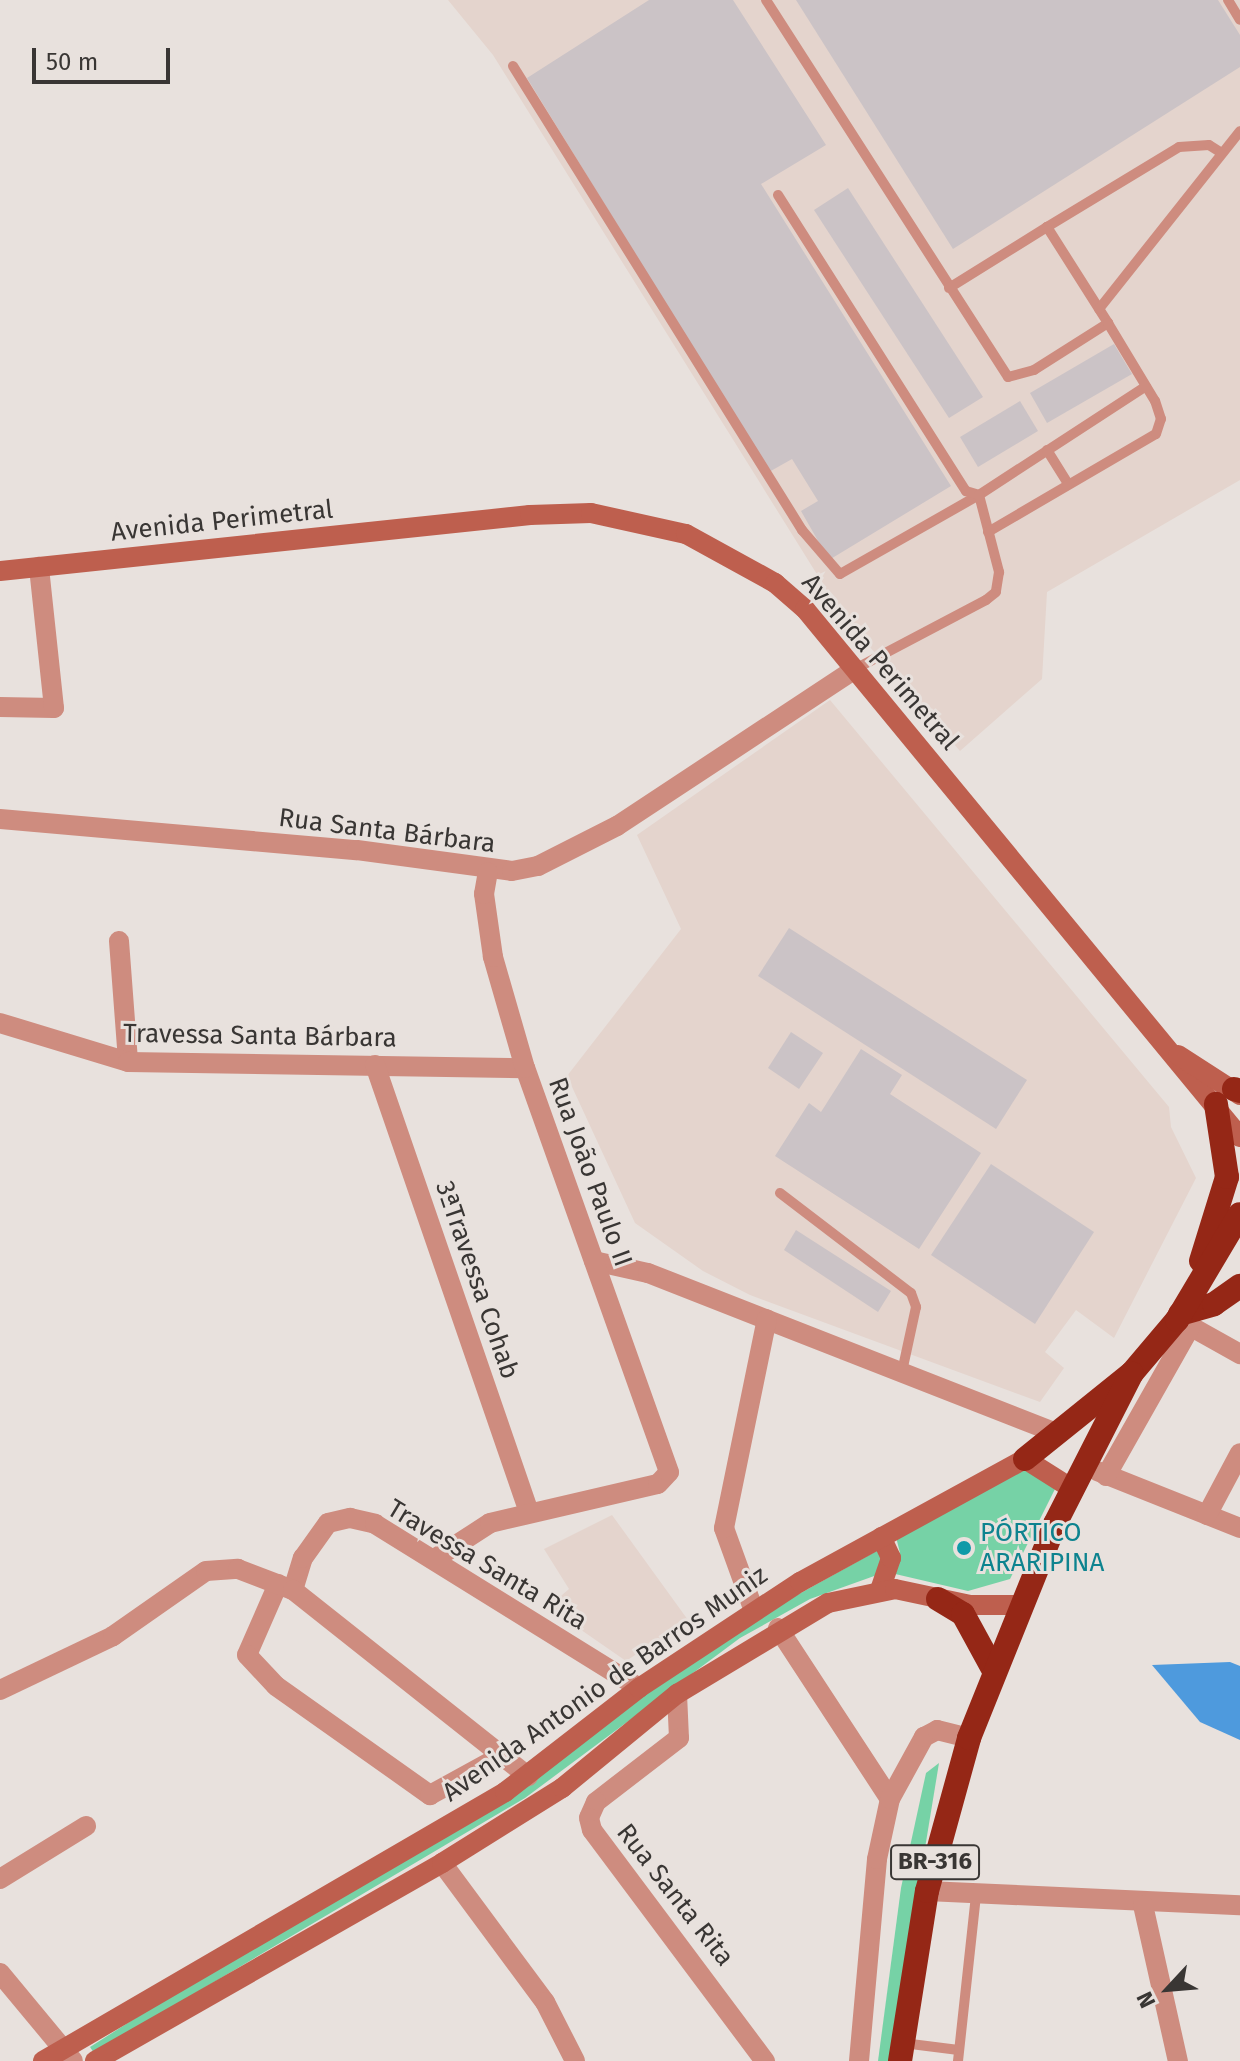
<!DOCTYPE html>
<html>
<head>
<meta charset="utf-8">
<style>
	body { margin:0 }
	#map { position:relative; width:1240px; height:2061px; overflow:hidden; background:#e8e1dd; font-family:"Fira Sans",sans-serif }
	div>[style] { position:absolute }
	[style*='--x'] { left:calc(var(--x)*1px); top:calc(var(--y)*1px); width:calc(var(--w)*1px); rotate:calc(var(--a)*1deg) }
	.built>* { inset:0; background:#e4d4cd }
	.green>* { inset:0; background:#76d2a6 }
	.water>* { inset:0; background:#4e9add }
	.building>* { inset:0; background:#cbc3c6 }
	.lane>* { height:10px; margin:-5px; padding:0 5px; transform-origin:5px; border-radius:5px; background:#ce8c7f }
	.street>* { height:20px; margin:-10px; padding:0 10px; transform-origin:10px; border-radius:10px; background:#ce8c7f }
	.secondary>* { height:20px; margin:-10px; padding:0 10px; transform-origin:10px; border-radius:10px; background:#be5f4e }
	.highway>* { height:24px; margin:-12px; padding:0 12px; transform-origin:12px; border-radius:12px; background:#952716 }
	.dots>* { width:22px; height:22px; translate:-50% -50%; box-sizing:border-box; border:4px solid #e8e1dd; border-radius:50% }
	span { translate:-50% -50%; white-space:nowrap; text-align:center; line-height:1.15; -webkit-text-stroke:6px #e8e1dd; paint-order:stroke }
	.shield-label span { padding:2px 6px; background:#e8e1dd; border:2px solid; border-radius:6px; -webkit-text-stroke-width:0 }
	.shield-label { font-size:24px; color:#393634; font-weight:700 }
	.street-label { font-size:26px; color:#393634 }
	.culture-label { font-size:26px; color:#0d838f }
	.left { translate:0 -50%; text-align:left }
	.north { position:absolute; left:1128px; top:1949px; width:80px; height:80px; -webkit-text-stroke:6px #e8e1dd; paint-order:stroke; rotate:244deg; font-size:22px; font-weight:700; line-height:32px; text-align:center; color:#393634 }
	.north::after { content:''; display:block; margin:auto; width:28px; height:36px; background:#393634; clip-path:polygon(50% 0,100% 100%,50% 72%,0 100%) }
	.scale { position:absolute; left:32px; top:48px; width:138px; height:36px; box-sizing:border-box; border:4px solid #393634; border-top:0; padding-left:10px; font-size:24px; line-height:28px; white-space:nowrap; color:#393634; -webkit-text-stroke:6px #e8e1dd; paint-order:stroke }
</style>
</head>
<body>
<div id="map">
	<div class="built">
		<div style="clip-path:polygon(448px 0,1240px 0,1240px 480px,1047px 592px,1042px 679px,960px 751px,843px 616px,493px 55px)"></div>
		<div style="clip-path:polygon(830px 700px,1169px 1107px,1171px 1127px,1196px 1178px,1114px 1338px,1076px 1310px,1045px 1352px,1064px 1368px,1040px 1402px,750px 1295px,703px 1271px,635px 1223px,567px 1076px,681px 929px,637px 835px)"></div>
		<div style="clip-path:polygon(612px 1515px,688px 1620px,626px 1661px,548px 1607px,569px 1589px,544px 1549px)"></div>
	</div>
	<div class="green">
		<div style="clip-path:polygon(1028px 1466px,1059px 1481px,1010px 1579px,968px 1591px,891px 1573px,900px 1553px,896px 1537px)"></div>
		<div style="clip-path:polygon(880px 1549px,884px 1560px,877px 1575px,810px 1599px,740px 1638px,525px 1798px,94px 2053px,90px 2047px,620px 1710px,736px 1629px)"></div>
		<div style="clip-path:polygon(939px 1763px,890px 2061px,878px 2061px,901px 1888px,926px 1773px)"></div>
	</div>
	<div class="water">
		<div style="clip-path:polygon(1230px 1662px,1240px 1666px,1240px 1740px,1200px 1722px,1152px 1665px)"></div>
	</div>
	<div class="building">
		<div style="clip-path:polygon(649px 0,733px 0,826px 145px,761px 184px,951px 486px,829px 560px,801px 511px,818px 501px,792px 459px,769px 472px,527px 78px)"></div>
		<div style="clip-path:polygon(796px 0,1218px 0,1240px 35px,1240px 67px,953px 249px)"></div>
		<div style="clip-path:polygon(848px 188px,983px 397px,949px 418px,814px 210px)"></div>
		<div style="clip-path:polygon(1114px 344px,1132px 374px,1047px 423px,1030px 393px)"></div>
		<div style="clip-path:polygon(1020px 401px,1038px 431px,978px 467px,960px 437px)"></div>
		<div style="clip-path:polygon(789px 928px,1027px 1080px,996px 1129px,758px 976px)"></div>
		<div style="clip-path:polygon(791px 1032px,823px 1053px,799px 1089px,768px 1068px)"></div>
		<div style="clip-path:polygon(861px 1049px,902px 1075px,890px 1094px,981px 1153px,919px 1249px,775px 1156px,809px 1103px,821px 1112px)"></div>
		<div style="clip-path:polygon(991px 1164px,1094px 1232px,1035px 1324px,931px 1255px)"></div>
		<div style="clip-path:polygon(796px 1230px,891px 1291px,878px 1312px,784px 1250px)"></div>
	</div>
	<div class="lane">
		<div style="--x:766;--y:0;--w:448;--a:57.3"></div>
		<div style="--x:1008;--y:377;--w:27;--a:-15"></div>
		<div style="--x:1034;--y:370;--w:88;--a:-32.4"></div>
		<div style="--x:1108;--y:323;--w:114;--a:-122.4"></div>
		<div style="--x:1047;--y:227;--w:154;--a:-31.2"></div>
		<div style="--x:1179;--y:147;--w:30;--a:-4"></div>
		<div style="--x:1209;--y:145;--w:15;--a:32"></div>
		<div style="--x:1228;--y:0;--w:23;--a:59"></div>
		<div style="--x:513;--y:66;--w:547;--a:58.08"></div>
		<div style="--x:802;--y:530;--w:58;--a:49.2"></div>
		<div style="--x:840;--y:574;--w:160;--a:-29.6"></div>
		<div style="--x:979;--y:495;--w:199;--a:-33.1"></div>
		<div style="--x:778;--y:195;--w:351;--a:57.6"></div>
		<div style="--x:966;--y:491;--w:14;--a:17"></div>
		<div style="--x:979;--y:495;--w:80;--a:75.4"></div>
		<div style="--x:999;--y:572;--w:20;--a:99"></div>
		<div style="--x:996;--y:592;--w:13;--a:141"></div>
		<div style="--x:986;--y:600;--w:148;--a:152.2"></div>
		<div style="--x:949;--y:288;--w:115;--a:-31.9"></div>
		<div style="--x:1099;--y:309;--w:227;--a:-51.6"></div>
		<div style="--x:1047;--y:450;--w:39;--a:58"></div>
		<div style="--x:988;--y:532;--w:194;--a:-30.3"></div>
		<div style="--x:1156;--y:434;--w:16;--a:-72"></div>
		<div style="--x:1161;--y:419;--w:19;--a:-108"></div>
		<div style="--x:1155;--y:401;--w:91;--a:-121.1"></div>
		<div style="--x:780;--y:1193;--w:165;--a:37.4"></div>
		<div style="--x:911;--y:1293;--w:15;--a:70"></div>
		<div style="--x:916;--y:1307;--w:66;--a:102.2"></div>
		<div style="--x:903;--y:2043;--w:56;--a:7.1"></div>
		<div style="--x:958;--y:2061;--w:167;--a:-83.8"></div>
	</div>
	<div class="street">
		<div style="--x:0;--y:707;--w:54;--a:1.1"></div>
		<div style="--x:54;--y:708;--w:142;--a:-96.1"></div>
		<div style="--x:0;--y:819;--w:358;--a:5"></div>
		<div style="--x:357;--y:850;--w:156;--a:7.7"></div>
		<div style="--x:512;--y:871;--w:26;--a:-11"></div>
		<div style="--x:538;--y:866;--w:89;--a:-26.9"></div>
		<div style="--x:617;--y:826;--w:285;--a:-33.4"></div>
		<div style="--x:119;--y:941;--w:121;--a:85.7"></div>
		<div style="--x:0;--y:1023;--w:134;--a:16.9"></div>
		<div style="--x:128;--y:1062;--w:397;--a:0.9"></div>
		<div style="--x:375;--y:1065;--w:473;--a:71"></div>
		<div style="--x:594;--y:1261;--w:55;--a:12.5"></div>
		<div style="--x:648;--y:1273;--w:440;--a:21.4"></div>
		<div style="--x:1181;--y:1321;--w:68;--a:29.2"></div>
		<div style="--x:1097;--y:1471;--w:154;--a:21.7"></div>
		<div style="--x:1106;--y:1476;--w:172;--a:-60.5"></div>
		<div style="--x:1207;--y:1515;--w:70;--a:-62"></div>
		<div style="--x:436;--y:1558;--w:64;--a:-32.9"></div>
		<div style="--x:490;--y:1523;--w:172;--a:-13.1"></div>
		<div style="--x:658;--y:1484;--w:16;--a:-47"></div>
		<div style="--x:669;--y:1472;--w:429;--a:-109.6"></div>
		<div style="--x:525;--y:1068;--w:116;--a:-106.1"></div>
		<div style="--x:493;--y:957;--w:64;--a:-98.1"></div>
		<div style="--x:484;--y:894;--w:22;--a:-80"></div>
		<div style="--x:278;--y:1584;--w:77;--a:113.6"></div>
		<div style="--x:247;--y:1655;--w:42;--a:46.9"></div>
		<div style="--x:276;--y:1686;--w:189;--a:35.3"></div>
		<div style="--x:430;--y:1795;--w:83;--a:-28.7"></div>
		<div style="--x:293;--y:1590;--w:34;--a:-73"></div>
		<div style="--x:303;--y:1558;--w:43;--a:-54.5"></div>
		<div style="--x:328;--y:1523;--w:23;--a:-13"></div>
		<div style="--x:350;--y:1518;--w:26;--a:13"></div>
		<div style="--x:375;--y:1524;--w:311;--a:31.8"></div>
		<div style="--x:754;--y:1611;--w:88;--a:-109.9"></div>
		<div style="--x:724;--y:1528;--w:213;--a:-78.4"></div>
		<div style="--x:778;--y:1628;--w:204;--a:56.8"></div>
		<div style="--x:0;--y:1690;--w:125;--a:-25.5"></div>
		<div style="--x:113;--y:1636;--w:113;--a:-35"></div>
		<div style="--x:206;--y:1571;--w:32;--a:-4"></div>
		<div style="--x:238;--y:1569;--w:59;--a:20.9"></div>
		<div style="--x:293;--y:1590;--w:300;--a:38.4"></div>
		<div style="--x:677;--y:1694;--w:44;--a:87.4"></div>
		<div style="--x:679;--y:1738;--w:105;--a:142.4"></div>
		<div style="--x:596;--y:1802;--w:17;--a:114"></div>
		<div style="--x:589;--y:1818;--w:12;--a:76"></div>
		<div style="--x:592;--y:1830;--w:289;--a:53.2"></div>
		<div style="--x:442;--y:1863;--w:173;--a:53.5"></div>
		<div style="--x:545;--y:2002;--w:66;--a:63"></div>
		<div style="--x:0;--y:1879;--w:101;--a:-31.6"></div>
		<div style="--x:927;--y:1891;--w:313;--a:2.6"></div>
		<div style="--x:1143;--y:1905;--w:160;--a:77.4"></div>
		<div style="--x:0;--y:1973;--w:114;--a:50.3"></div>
		<div style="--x:859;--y:2061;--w:203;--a:-84.9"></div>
		<div style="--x:877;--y:1859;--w:61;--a:-77.8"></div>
		<div style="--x:890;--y:1799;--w:71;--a:-61.3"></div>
		<div style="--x:924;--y:1737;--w:15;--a:-28"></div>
		<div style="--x:937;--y:1730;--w:33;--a:14"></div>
	</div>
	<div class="secondary">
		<div style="--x:0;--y:571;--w:533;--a:-6.03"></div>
		<div style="--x:530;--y:515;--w:61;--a:-1.9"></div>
		<div style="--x:591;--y:513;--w:97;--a:12.5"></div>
		<div style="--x:686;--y:534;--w:102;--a:28.8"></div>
		<div style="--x:775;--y:583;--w:40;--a:41"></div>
		<div style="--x:805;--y:609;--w:684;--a:50.52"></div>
		<div style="--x:1178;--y:1055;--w:74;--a:32.8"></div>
		<div style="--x:880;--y:1590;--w:34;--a:-71"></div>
		<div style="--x:891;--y:1558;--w:23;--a:-115"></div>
		<div style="--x:43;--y:2061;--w:535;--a:-30.21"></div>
		<div style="--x:505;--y:1792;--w:170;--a:-37.8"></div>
		<div style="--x:639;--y:1688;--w:193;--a:-33.4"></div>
		<div style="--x:800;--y:1582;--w:256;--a:-28.7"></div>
		<div style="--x:1025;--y:1459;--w:58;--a:32.3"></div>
		<div style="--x:95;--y:2061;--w:400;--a:-29.7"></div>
		<div style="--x:442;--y:1863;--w:142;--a:-32"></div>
		<div style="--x:562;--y:1788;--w:149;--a:-39.3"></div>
		<div style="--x:677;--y:1694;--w:176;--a:-31.1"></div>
		<div style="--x:828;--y:1603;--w:68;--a:-11.8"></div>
		<div style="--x:895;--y:1589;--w:77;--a:12"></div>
		<div style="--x:970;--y:1605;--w:51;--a:0"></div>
	</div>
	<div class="highway">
		<div style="--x:1234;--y:1089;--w:6;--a:18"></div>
		<div style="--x:1201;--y:1261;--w:88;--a:-72.8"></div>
		<div style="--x:1227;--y:1177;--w:74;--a:-98.6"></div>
		<div style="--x:1180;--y:1314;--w:35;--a:-16"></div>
		<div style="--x:1214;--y:1304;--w:32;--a:-35"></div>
		<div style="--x:1025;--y:1459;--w:137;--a:-38.8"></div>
		<div style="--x:1132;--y:1373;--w:70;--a:-49.7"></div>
		<div style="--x:1177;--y:1320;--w:123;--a:-59.3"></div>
		<div style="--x:938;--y:1599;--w:29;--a:31"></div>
		<div style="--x:963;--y:1614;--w:63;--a:61.4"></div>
		<div style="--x:900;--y:2061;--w:172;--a:-81"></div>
		<div style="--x:927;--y:1891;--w:159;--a:-74.6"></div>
		<div style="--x:969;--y:1738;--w:231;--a:-68.1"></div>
		<div style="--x:1055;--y:1524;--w:169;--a:-63"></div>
	</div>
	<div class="dots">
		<div style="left:964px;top:1548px;background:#0f9aa8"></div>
	</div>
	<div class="shield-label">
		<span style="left:935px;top:1862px">BR-316</span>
	</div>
	<div class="street-label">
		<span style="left:222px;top:521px;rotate:-6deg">Avenida Perimetral</span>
		<span style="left:880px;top:662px;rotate:49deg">Avenida Perimetral</span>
		<span style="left:387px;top:831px;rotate:7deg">Rua Santa Bárbara</span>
		<span style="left:260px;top:1036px;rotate:1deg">Travessa Santa Bárbara</span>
		<span style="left:590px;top:1172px;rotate:70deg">Rua João Paulo II</span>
		<span style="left:477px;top:1280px;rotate:71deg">3ªTravessa Cohab</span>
		<span style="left:487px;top:1565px;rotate:31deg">Travessa Santa Rita</span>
		<span style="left:605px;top:1684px;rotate:-35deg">Avenida Antonio de Barros Muniz</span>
		<span style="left:675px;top:1895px;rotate:52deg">Rua Santa Rita</span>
	</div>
	<div class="culture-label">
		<span class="left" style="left:980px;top:1548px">PÓRTICO<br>ARARIPINA</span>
	</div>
	<div class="north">N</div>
	<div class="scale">50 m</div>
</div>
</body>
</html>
